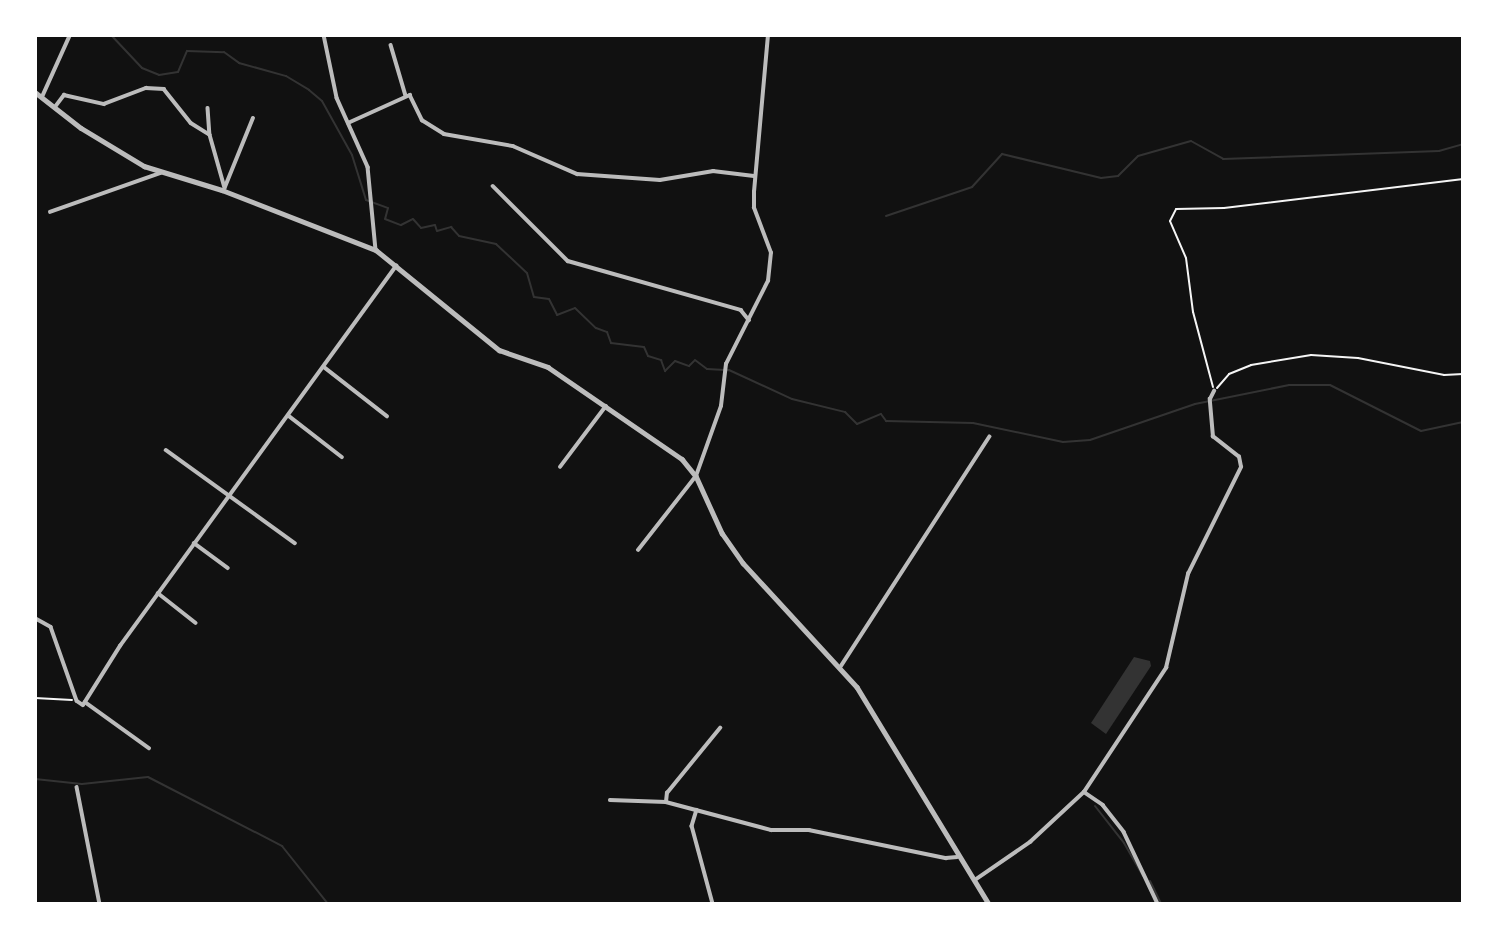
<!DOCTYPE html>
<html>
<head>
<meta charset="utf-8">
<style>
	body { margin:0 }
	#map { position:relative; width:1498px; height:939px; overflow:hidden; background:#111; font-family:"Noto Sans",sans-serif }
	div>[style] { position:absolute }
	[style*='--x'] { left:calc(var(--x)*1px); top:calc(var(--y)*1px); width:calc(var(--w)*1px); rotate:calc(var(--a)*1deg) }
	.water>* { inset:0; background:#333 }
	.stream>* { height:2px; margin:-1px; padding:0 1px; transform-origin:1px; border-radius:1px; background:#333 }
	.path>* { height:2px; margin:-1px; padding:0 1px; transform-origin:1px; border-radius:1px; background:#f5f5f5 }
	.minor>* { height:3.5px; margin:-1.75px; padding:0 1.75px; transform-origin:1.75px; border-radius:1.75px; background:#bcbcbc }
	.tertiary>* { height:4.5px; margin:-2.25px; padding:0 2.25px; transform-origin:2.25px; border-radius:2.25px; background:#bcbcbc }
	span { translate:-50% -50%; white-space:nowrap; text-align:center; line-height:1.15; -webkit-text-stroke:5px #fff; paint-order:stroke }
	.frame { position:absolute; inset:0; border:37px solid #fff; pointer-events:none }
</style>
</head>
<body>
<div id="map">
	<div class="water">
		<div style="clip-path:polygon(1134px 657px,1150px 661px,1151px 666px,1106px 734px,1091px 723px)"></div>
	</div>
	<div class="stream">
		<div style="--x:111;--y:35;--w:45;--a:46.8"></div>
		<div style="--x:142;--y:68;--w:18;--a:22"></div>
		<div style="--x:159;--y:75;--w:19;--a:-9"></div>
		<div style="--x:178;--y:72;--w:23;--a:-67"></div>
		<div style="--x:187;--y:51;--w:37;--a:2"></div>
		<div style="--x:224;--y:52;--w:19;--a:36"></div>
		<div style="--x:239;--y:63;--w:49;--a:15.5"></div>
		<div style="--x:286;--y:76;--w:27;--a:31"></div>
		<div style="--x:309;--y:90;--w:17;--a:40"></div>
		<div style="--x:322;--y:101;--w:62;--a:60.9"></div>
		<div style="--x:352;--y:155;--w:47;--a:72.7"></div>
		<div style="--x:366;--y:200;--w:23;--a:20"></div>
		<div style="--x:388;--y:208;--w:11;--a:105"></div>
		<div style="--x:385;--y:219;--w:17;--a:21"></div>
		<div style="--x:401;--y:225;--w:13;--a:-27"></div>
		<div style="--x:413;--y:219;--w:12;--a:48"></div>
		<div style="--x:421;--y:228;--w:14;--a:-12"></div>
		<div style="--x:435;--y:225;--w:6;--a:72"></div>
		<div style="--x:437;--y:231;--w:15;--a:-16"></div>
		<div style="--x:451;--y:227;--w:12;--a:48"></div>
		<div style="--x:459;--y:236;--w:38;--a:12"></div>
		<div style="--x:496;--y:244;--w:42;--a:43.1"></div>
		<div style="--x:527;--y:273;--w:25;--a:74"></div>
		<div style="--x:534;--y:297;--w:15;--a:8"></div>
		<div style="--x:549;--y:299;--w:18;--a:63"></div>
		<div style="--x:557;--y:315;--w:19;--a:-21"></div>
		<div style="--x:575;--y:308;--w:29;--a:44"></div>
		<div style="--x:596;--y:328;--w:12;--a:20"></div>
		<div style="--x:607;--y:332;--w:12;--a:70"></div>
		<div style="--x:611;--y:343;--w:33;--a:7"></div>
		<div style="--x:644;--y:347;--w:10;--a:66"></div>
		<div style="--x:648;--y:356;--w:14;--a:17"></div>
		<div style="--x:661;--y:360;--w:12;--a:70"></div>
		<div style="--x:665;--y:371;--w:14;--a:-45"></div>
		<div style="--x:675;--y:361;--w:15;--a:20"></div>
		<div style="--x:689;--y:366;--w:8;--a:-45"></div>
		<div style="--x:695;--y:360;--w:15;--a:37"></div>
		<div style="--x:707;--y:369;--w:22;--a:3"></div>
		<div style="--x:729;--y:370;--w:69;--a:24.7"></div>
		<div style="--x:792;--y:399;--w:55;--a:13.8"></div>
		<div style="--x:845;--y:412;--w:17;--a:45"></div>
		<div style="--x:857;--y:424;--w:26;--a:-23"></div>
		<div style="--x:881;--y:414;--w:9;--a:54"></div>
		<div style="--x:886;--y:421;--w:87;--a:1.3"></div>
		<div style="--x:973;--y:423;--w:92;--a:11.9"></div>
		<div style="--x:1063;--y:442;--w:27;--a:-4"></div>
		<div style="--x:1090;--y:440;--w:111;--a:-18.9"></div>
		<div style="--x:1195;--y:404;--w:96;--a:-11.4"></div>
		<div style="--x:1289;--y:385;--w:41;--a:0"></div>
		<div style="--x:1330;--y:385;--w:102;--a:26.8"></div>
		<div style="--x:1421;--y:431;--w:43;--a:-12.1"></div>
		<div style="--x:886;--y:216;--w:91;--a:-18.6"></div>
		<div style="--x:972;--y:187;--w:45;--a:-47.7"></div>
		<div style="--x:1002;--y:154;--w:102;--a:13.6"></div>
		<div style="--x:1101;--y:178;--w:17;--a:-7"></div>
		<div style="--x:1118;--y:176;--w:28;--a:-45"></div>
		<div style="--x:1138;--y:156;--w:55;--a:-15.8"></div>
		<div style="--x:1191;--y:141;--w:37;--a:29"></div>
		<div style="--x:1223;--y:159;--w:216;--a:-2.1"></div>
		<div style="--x:1439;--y:151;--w:25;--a:-16"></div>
		<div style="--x:35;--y:779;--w:47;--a:6.1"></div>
		<div style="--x:82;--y:784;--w:66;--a:-6.1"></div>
		<div style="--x:148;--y:777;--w:151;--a:27.2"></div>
		<div style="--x:282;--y:846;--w:74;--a:51.6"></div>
		<div style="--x:1095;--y:806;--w:47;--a:51.9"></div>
		<div style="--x:1124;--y:843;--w:38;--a:60"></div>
		<div style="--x:1150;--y:881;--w:25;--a:64"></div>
	</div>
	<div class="path">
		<div style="--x:1213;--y:387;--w:78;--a:-104.9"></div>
		<div style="--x:1193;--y:312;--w:54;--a:-97.4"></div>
		<div style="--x:1186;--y:258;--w:40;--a:-113.4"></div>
		<div style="--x:1170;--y:221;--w:13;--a:-63"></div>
		<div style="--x:1176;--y:209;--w:48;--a:-1.2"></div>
		<div style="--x:1224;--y:208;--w:241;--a:-6.9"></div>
		<div style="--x:1217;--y:388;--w:18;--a:-49"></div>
		<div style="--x:1229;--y:374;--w:24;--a:-22"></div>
		<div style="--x:1251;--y:365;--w:61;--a:-9.5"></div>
		<div style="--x:1311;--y:355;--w:47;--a:3.7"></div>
		<div style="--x:1358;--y:358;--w:88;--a:11.2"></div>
		<div style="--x:1444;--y:375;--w:19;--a:-3"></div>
		<div style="--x:35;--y:698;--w:37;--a:3"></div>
	</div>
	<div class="minor">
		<div style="--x:324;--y:35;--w:64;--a:78.3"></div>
		<div style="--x:337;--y:98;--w:76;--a:65.8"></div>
		<div style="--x:368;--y:167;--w:83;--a:84.5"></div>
		<div style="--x:391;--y:45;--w:53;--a:73.6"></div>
		<div style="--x:42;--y:97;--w:68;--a:-65.7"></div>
		<div style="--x:55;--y:107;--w:15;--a:-53"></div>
		<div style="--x:64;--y:95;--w:41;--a:12.7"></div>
		<div style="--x:104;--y:104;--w:45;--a:-20.9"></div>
		<div style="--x:146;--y:88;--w:18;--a:3"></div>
		<div style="--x:164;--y:89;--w:43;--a:51.5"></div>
		<div style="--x:191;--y:123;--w:22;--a:32"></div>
		<div style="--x:210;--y:135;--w:55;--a:74.2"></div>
		<div style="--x:208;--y:108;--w:26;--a:86"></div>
		<div style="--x:348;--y:123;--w:68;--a:-24.3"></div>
		<div style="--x:410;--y:95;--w:28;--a:64"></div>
		<div style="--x:422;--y:120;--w:26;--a:32"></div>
		<div style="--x:444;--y:134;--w:70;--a:9.9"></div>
		<div style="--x:513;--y:146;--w:70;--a:23.6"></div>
		<div style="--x:577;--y:174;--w:83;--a:4.1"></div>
		<div style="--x:660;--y:180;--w:54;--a:-9.6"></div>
		<div style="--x:713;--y:171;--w:41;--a:7"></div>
		<div style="--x:493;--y:186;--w:106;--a:45"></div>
		<div style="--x:568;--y:261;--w:180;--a:15.8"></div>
		<div style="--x:741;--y:310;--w:13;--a:51"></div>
		<div style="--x:225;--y:187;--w:74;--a:-67.9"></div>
		<div style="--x:50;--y:212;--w:117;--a:-19.5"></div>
		<div style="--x:324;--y:367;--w:80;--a:37.9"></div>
		<div style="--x:289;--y:416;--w:67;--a:37.7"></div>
		<div style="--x:166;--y:450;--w:159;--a:35.8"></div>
		<div style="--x:560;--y:467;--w:76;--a:-53"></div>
		<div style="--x:194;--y:543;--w:42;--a:36.3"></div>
		<div style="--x:638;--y:550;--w:94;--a:-51.9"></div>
		<div style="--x:696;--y:476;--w:74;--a:-70.3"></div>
		<div style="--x:721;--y:406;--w:42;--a:-83.2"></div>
		<div style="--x:726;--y:364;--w:93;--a:-63.2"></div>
		<div style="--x:768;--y:281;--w:28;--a:-84"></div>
		<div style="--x:771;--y:253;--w:48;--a:-110.7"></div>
		<div style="--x:754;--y:208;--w:16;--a:-90"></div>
		<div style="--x:754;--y:192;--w:158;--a:-84.9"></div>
		<div style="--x:158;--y:593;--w:48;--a:38.3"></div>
		<div style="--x:35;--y:618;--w:18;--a:29"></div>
		<div style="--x:51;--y:627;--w:78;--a:70.6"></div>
		<div style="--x:77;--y:701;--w:7;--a:34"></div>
		<div style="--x:83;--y:705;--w:70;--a:-57.9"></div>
		<div style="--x:120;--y:646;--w:470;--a:-54"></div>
		<div style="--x:841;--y:666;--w:273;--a:-57.1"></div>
		<div style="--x:85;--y:702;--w:79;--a:35.7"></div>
		<div style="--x:77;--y:787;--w:119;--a:78.9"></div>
		<div style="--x:1084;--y:792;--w:23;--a:34"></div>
		<div style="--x:1103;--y:805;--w:34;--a:52"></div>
		<div style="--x:1124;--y:832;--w:80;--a:64.7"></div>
		<div style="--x:610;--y:800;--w:56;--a:2"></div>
		<div style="--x:666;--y:802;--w:109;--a:14.9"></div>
		<div style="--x:771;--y:830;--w:38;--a:0"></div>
		<div style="--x:809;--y:830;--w:140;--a:11.6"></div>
		<div style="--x:946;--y:858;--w:11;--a:-5"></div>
		<div style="--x:666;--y:802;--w:9;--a:-84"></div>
		<div style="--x:667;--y:793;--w:84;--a:-50.8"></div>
		<div style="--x:697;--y:810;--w:17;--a:107"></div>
		<div style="--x:692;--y:826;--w:81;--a:74.9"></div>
		<div style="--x:975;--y:880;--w:67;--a:-34.6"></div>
		<div style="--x:1030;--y:842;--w:74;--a:-42.8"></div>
		<div style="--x:1084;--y:792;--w:149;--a:-56.5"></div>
		<div style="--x:1166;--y:668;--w:97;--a:-76.8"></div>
		<div style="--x:1188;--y:574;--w:119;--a:-63.6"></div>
		<div style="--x:1241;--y:467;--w:10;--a:-101"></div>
		<div style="--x:1239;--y:457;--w:33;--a:-142"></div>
		<div style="--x:1213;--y:437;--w:38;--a:-95"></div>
		<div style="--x:1210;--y:399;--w:9;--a:-63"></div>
	</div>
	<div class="tertiary">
		<div style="--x:35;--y:92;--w:58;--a:38"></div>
		<div style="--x:81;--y:128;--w:74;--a:31.1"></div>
		<div style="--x:144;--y:166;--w:82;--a:17.1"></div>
		<div style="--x:222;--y:190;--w:165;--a:21.3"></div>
		<div style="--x:376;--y:250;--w:159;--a:39.1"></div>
		<div style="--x:499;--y:350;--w:52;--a:19.1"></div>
		<div style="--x:548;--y:367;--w:163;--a:34.5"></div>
		<div style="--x:682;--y:459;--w:22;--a:51"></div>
		<div style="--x:696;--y:476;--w:63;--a:65.5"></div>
		<div style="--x:722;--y:533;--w:37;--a:55"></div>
		<div style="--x:743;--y:563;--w:168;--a:47.4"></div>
		<div style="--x:857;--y:687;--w:254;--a:58.7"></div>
	</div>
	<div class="frame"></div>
</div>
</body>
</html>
